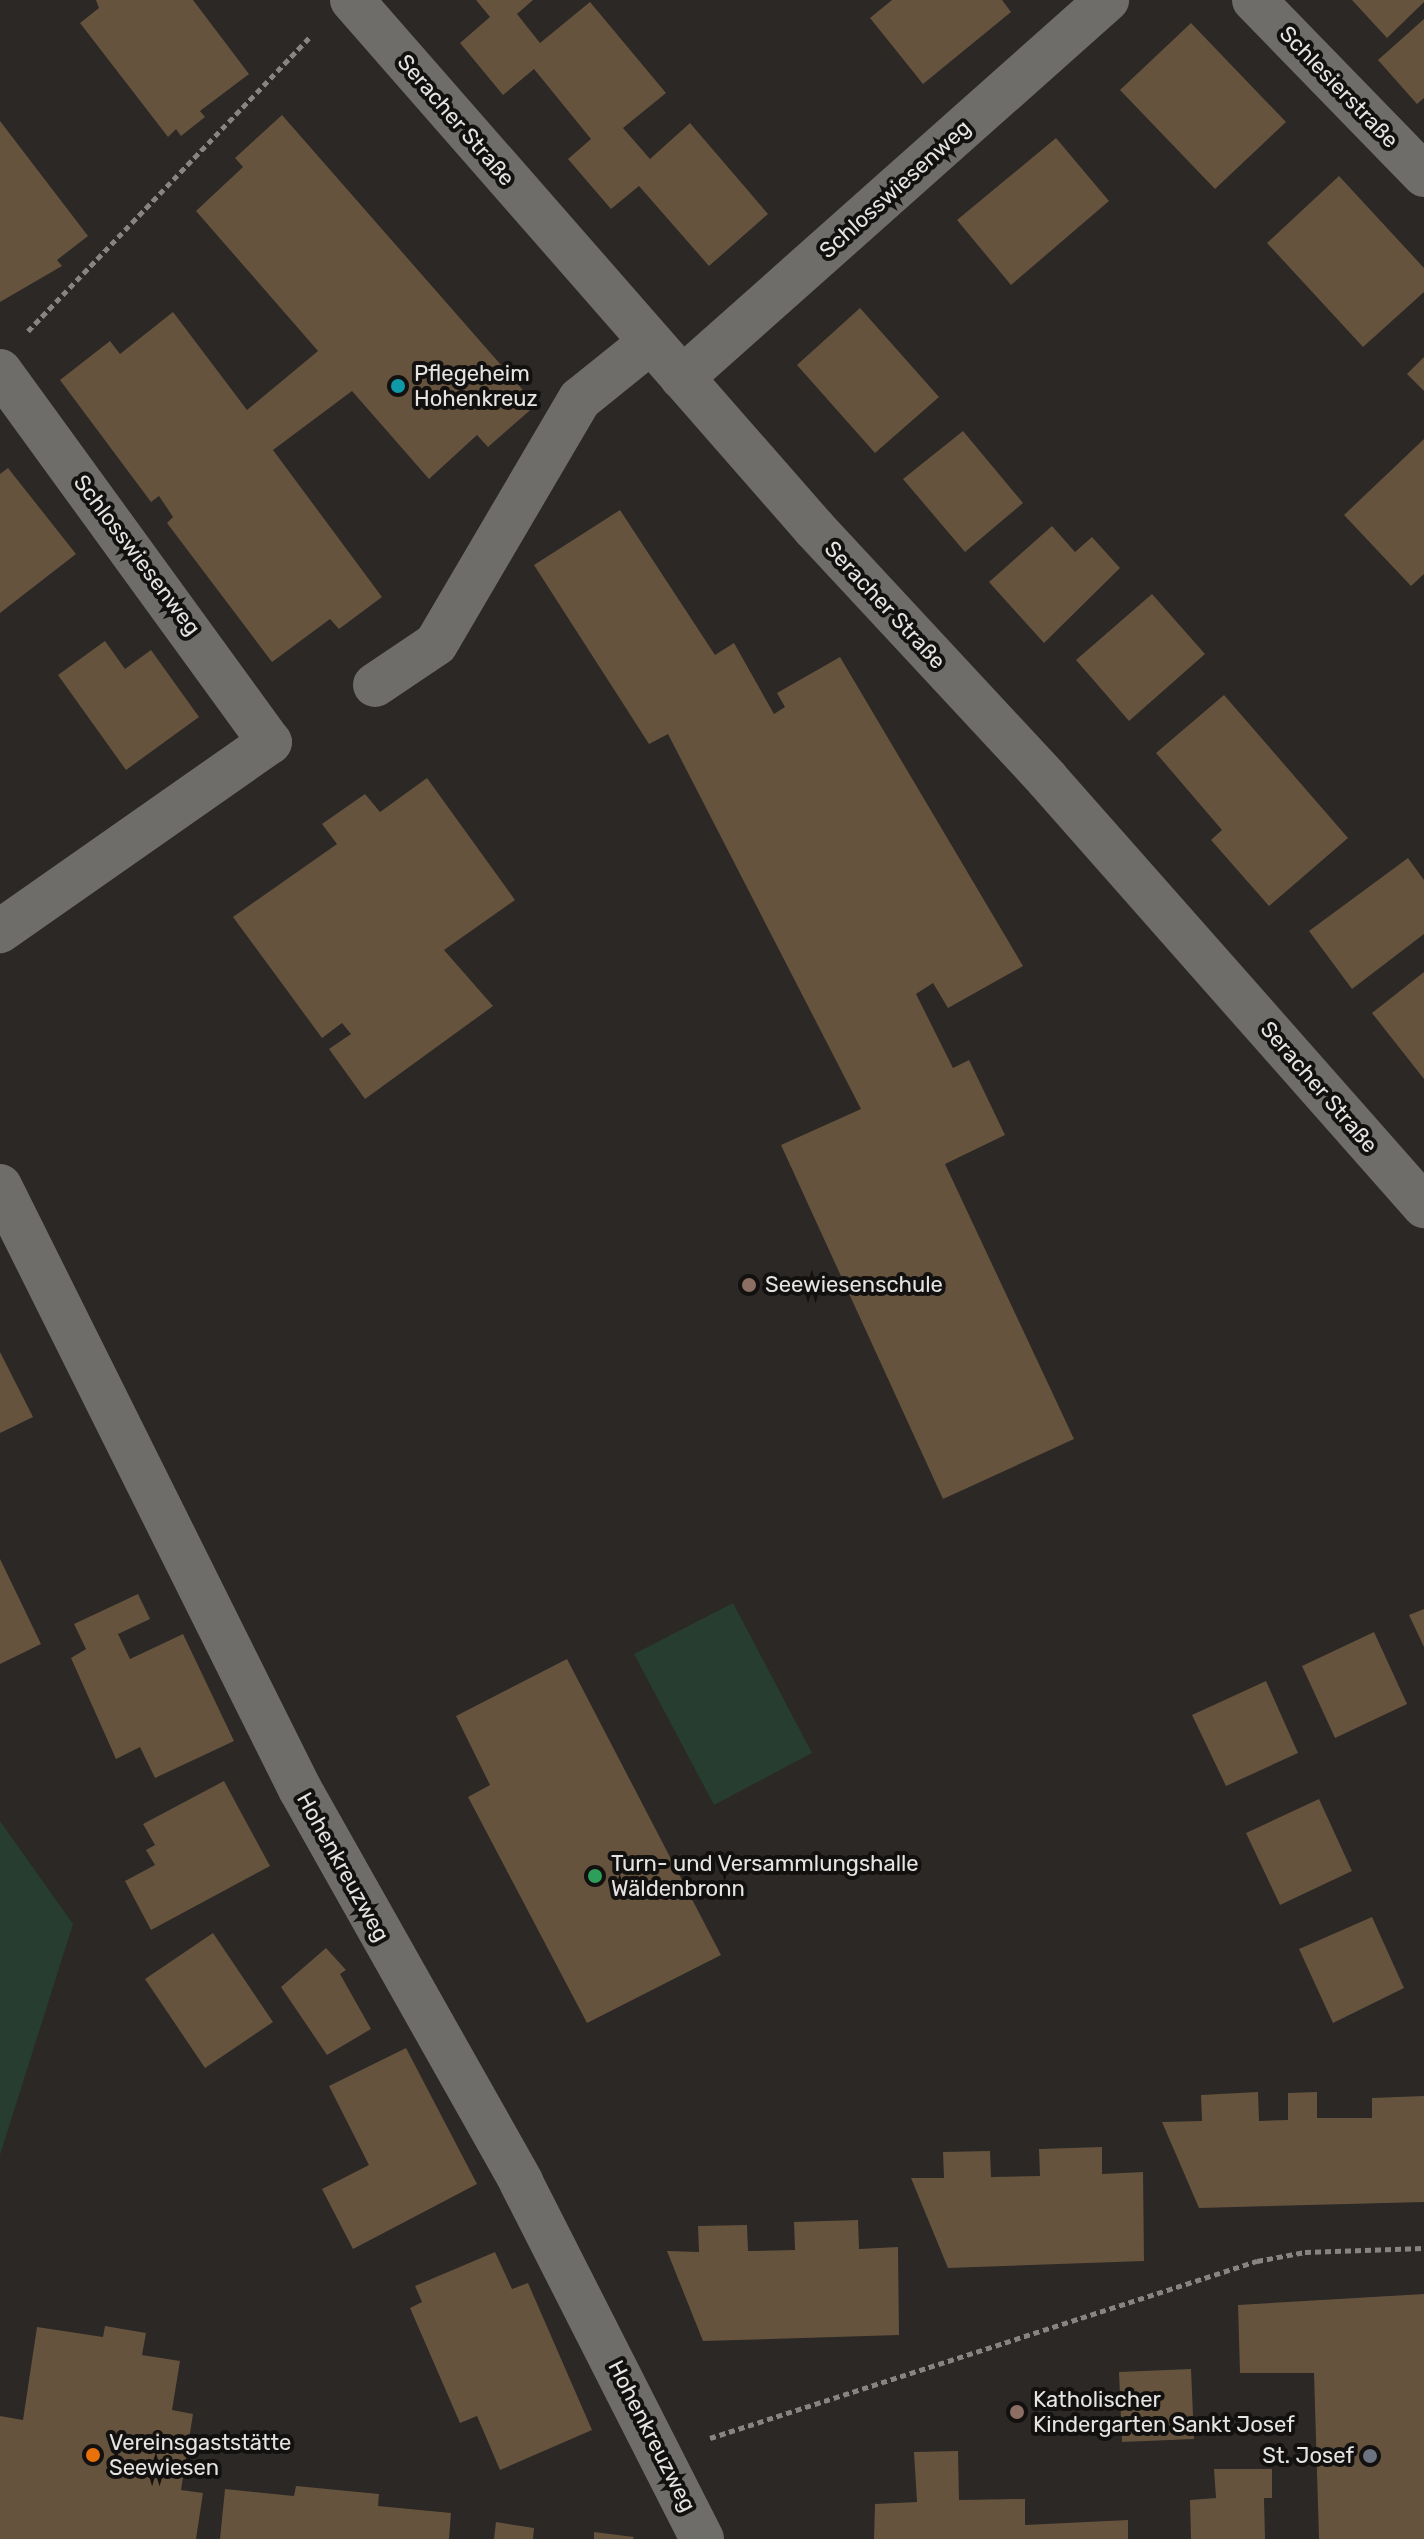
<!DOCTYPE html>
<html>
<head>
<meta charset="utf-8">
<style>
	body { margin:0 }
	#map { position:relative; width:1424px; height:2539px; overflow:hidden; background:#2b2825; font-family:Rubik,sans-serif }
	div>[style] { position:absolute }
	[style*='--x'] { left:calc(var(--x)*1px); top:calc(var(--y)*1px); width:calc(var(--w)*1px); rotate:calc(var(--a)*1deg) }
	.green>* { inset:0; background:#273d2f }
	.building>* { inset:0; background:#65533e }
	.path>* { height:5px; margin-top:-2.5px; transform-origin:0; background:repeating-linear-gradient(90deg,#878482 0 6px,transparent 0 10px) }
	.minor>* { height:44px; margin:-22px; padding:0 22px; transform-origin:22px; border-radius:22px; background:#6f6d69 }
	.dots>* { width:22px; height:22px; translate:-50% -50%; box-sizing:border-box; border:4px solid #121110; border-radius:50% }
	span { translate:-50% -50%; white-space:nowrap; text-align:center; line-height:1.15; -webkit-text-stroke:8px #121110; paint-order:stroke }
	.street-label { font-size:22px; color:#e6e4e2 }
	.poi-label { font-size:22px; color:#e6e4e2 }
	.left { translate:0 -50%; text-align:left }
	.right { translate:-100% -50%; text-align:right }
</style>
</head>
<body>
<div id="map">
	<div class="green">
		<div style="clip-path:polygon(733px 1603px,812px 1753px,714px 1805px,634px 1654px)"></div>
		<div style="clip-path:polygon(0 1821px,73px 1924px,0 2155px)"></div>
	</div>
	<div class="building">
		<div style="clip-path:polygon(96px 0,193px 0,249px 74px,200px 111px,205px 117px,181px 136px,176px 129px,168px 137px,80px 23px,99px 8px)"></div>
		<div style="clip-path:polygon(476px 0,533px 0,517px 14px,540px 43px,590px 2px,666px 93px,623px 128px,650px 159px,690px 123px,768px 214px,709px 266px,639px 186px,611px 209px,568px 159px,591px 139px,534px 69px,503px 95px,460px 43px,490px 17px)"></div>
		<div style="clip-path:polygon(892px 0,1002px 0,1011px 12px,923px 84px,870px 18px)"></div>
		<div style="clip-path:polygon(1352px 0,1424px 0,1424px 2px,1387px 38px)"></div>
		<div style="clip-path:polygon(1424px 19px,1424px 98px,1417px 104px,1378px 60px)"></div>
		<div style="clip-path:polygon(1191px 23px,1286px 122px,1215px 189px,1120px 90px)"></div>
		<div style="clip-path:polygon(282px 115px,536px 405px,488px 447px,477px 435px,429px 479px,352px 391px,273px 450px,382px 597px,339px 629px,330px 619px,272px 662px,167px 523px,173px 517px,159px 496px,151px 502px,60px 380px,110px 341px,120px 354px,173px 312px,247px 410px,318px 351px,196px 211px,243px 167px,235px 158px)"></div>
		<div style="clip-path:polygon(0 121px,88px 236px,57px 260px,62px 266px,0 302px)"></div>
		<div style="clip-path:polygon(1056px 138px,1109px 201px,1011px 285px,957px 220px)"></div>
		<div style="clip-path:polygon(1339px 176px,1424px 268px,1424px 292px,1363px 347px,1267px 243px)"></div>
		<div style="clip-path:polygon(860px 308px,939px 397px,875px 453px,797px 365px)"></div>
		<div style="clip-path:polygon(1424px 357px,1424px 391px,1407px 374px)"></div>
		<div style="clip-path:polygon(963px 431px,1023px 503px,965px 552px,903px 479px)"></div>
		<div style="clip-path:polygon(1424px 439px,1424px 574px,1411px 586px,1344px 515px)"></div>
		<div style="clip-path:polygon(8px 468px,76px 554px,0 613px,0 474px)"></div>
		<div style="clip-path:polygon(620px 510px,715px 655px,734px 643px,774px 714px,785px 707px,777px 693px,840px 657px,1023px 966px,948px 1008px,933px 983px,916px 994px,953px 1068px,969px 1060px,1005px 1135px,945px 1164px,1074px 1439px,943px 1499px,781px 1145px,861px 1109px,668px 734px,649px 744px,534px 565px)"></div>
		<div style="clip-path:polygon(1052px 526px,1075px 552px,1092px 537px,1120px 568px,1044px 643px,989px 582px)"></div>
		<div style="clip-path:polygon(1152px 594px,1205px 654px,1129px 721px,1076px 660px)"></div>
		<div style="clip-path:polygon(105px 641px,125px 669px,151px 650px,199px 717px,126px 770px,58px 675px)"></div>
		<div style="clip-path:polygon(1224px 695px,1348px 838px,1269px 906px,1211px 840px,1222px 830px,1156px 753px)"></div>
		<div style="clip-path:polygon(427px 778px,515px 900px,444px 950px,493px 1006px,365px 1099px,329px 1049px,351px 1034px,342px 1023px,322px 1038px,233px 917px,337px 844px,322px 824px,365px 794px,380px 812px)"></div>
		<div style="clip-path:polygon(1408px 858px,1424px 880px,1424px 934px,1352px 989px,1309px 931px)"></div>
		<div style="clip-path:polygon(1424px 972px,1424px 1079px,1372px 1013px)"></div>
		<div style="clip-path:polygon(0 1352px,33px 1417px,0 1433px)"></div>
		<div style="clip-path:polygon(0 1559px,41px 1644px,0 1664px)"></div>
		<div style="clip-path:polygon(138px 1594px,150px 1619px,118px 1634px,130px 1659px,183px 1634px,234px 1741px,155px 1778px,140px 1747px,116px 1759px,71px 1658px,86px 1649px,74px 1624px)"></div>
		<div style="clip-path:polygon(1424px 1609px,1424px 1647px,1409px 1615px)"></div>
		<div style="clip-path:polygon(1374px 1632px,1407px 1704px,1335px 1738px,1302px 1666px)"></div>
		<div style="clip-path:polygon(567px 1659px,721px 1955px,587px 2023px,468px 1797px,490px 1785px,456px 1716px)"></div>
		<div style="clip-path:polygon(1266px 1681px,1298px 1753px,1226px 1786px,1192px 1715px)"></div>
		<div style="clip-path:polygon(224px 1781px,270px 1866px,151px 1930px,125px 1881px,155px 1865px,146px 1850px,155px 1845px,143px 1824px)"></div>
		<div style="clip-path:polygon(1319px 1799px,1352px 1871px,1280px 1905px,1246px 1833px)"></div>
		<div style="clip-path:polygon(1372px 1917px,1404px 1988px,1333px 2023px,1299px 1949px)"></div>
		<div style="clip-path:polygon(213px 1933px,273px 2022px,205px 2068px,145px 1979px)"></div>
		<div style="clip-path:polygon(326px 1948px,346px 1970px,340px 1974px,371px 2029px,327px 2055px,281px 1987px)"></div>
		<div style="clip-path:polygon(406px 2048px,477px 2184px,353px 2249px,322px 2189px,369px 2165px,329px 2086px)"></div>
		<div style="clip-path:polygon(1258px 2092px,1259px 2121px,1288px 2120px,1288px 2093px,1317px 2092px,1317px 2118px,1372px 2118px,1372px 2098px,1424px 2096px,1424px 2202px,1199px 2208px,1162px 2122px,1202px 2121px,1201px 2095px)"></div>
		<div style="clip-path:polygon(1102px 2147px,1102px 2174px,1143px 2172px,1144px 2261px,948px 2268px,911px 2178px,944px 2178px,943px 2152px,990px 2151px,991px 2177px,1040px 2176px,1039px 2149px)"></div>
		<div style="clip-path:polygon(858px 2220px,859px 2249px,898px 2247px,899px 2335px,703px 2341px,667px 2251px,699px 2252px,698px 2226px,747px 2225px,748px 2251px,795px 2250px,794px 2222px)"></div>
		<div style="clip-path:polygon(495px 2252px,512px 2289px,528px 2283px,592px 2430px,500px 2470px,477px 2416px,460px 2423px,410px 2308px,422px 2302px,415px 2286px)"></div>
		<div style="clip-path:polygon(1424px 2294px,1424px 2539px,1319px 2539px,1314px 2373px,1240px 2373px,1238px 2305px)"></div>
		<div style="clip-path:polygon(105px 2326px,146px 2333px,142px 2355px,180px 2361px,172px 2410px,193px 2414px,181px 2490px,203px 2493px,196px 2539px,0 2539px,0 2416px,23px 2420px,37px 2327px,103px 2337px)"></div>
		<div style="clip-path:polygon(1191px 2369px,1194px 2439px,1122px 2442px,1119px 2372px)"></div>
		<div style="clip-path:polygon(958px 2451px,959px 2500px,1025px 2499px,1025px 2525px,1128px 2520px,1128px 2539px,874px 2539px,875px 2504px,917px 2502px,914px 2452px)"></div>
		<div style="clip-path:polygon(1214px 2469px,1272px 2469px,1272px 2498px,1264px 2498px,1265px 2539px,1191px 2539px,1190px 2500px,1216px 2498px)"></div>
		<div style="clip-path:polygon(296px 2486px,379px 2494px,378px 2506px,451px 2513px,449px 2539px,220px 2539px,225px 2489px,294px 2496px)"></div>
		<div style="clip-path:polygon(496px 2522px,534px 2528px,533px 2539px,494px 2539px)"></div>
		<div style="clip-path:polygon(594px 2532px,634px 2537px,633px 2539px,594px 2539px)"></div>
	</div>
	<div class="path">
		<div style="--x:28;--y:331;--w:410;--a:-46.2"></div>
		<div style="--x:710;--y:2438;--w:575;--a:-17.93"></div>
		<div style="--x:1257;--y:2261;--w:49;--a:-10.6"></div>
		<div style="--x:1305;--y:2252;--w:119;--a:-1.9"></div>
	</div>
	<div class="minor">
		<div style="--x:352;--y:0;--w:702;--a:48.81"></div>
		<div style="--x:814;--y:528;--w:342;--a:47.1"></div>
		<div style="--x:1047;--y:779;--w:570;--a:48.56"></div>
		<div style="--x:1254;--y:0;--w:244;--a:45.8"></div>
		<div style="--x:0;--y:371;--w:459;--a:54"></div>
		<div style="--x:270;--y:742;--w:330;--a:145"></div>
		<div style="--x:682;--y:378;--w:569;--a:-41.65"></div>
		<div style="--x:375;--y:685;--w:73;--a:-33.9"></div>
		<div style="--x:436;--y:644;--w:284;--a:-59.6"></div>
		<div style="--x:580;--y:399;--w:91;--a:-38.8"></div>
		<div style="--x:0;--y:1186;--w:674;--a:63.55"></div>
		<div style="--x:300;--y:1789;--w:451;--a:60.6"></div>
		<div style="--x:521;--y:2182;--w:400;--a:63.1"></div>
	</div>
	<div class="dots">
		<div style="left:398px;top:386px;background:#0f9aa8"></div>
		<div style="left:749px;top:1285px;background:#8d6e63"></div>
		<div style="left:595px;top:1876px;background:#2e9e5b"></div>
		<div style="left:1017px;top:2412px;background:#8d6e63"></div>
		<div style="left:93px;top:2455px;background:#e8710a"></div>
		<div style="left:1370px;top:2456px;background:#6b7280"></div>
	</div>
	<div class="street-label">
		<span style="left:1339px;top:87px;rotate:46deg">Schlesierstraße</span>
		<span style="left:456px;top:120px;rotate:49deg">Seracher Straße</span>
		<span style="left:895px;top:189px;rotate:-42deg">Schlosswiesenweg</span>
		<span style="left:137px;top:555px;rotate:53deg">Schlosswiesenweg</span>
		<span style="left:885px;top:605px;rotate:47deg">Seracher Straße</span>
		<span style="left:1319px;top:1087px;rotate:49deg">Seracher Straße</span>
		<span style="left:343px;top:1867px;rotate:61deg">Hohenkreuzweg</span>
		<span style="left:652px;top:2436px;rotate:63deg">Hohenkreuzweg</span>
	</div>
	<div class="poi-label">
		<span class="left" style="left:414px;top:386px">Pflegeheim<br>Hohenkreuz</span>
		<span class="left" style="left:765px;top:1285px">Seewiesenschule</span>
		<span class="left" style="left:611px;top:1876px">Turn- und Versammlungshalle<br>Wäldenbronn</span>
		<span class="left" style="left:1033px;top:2412px">Katholischer<br>Kindergarten Sankt Josef</span>
		<span class="left" style="left:109px;top:2455px">Vereinsgaststätte<br>Seewiesen</span>
		<span class="right" style="left:1354px;top:2456px">St. Josef</span>
	</div>
</div>
</body>
</html>
